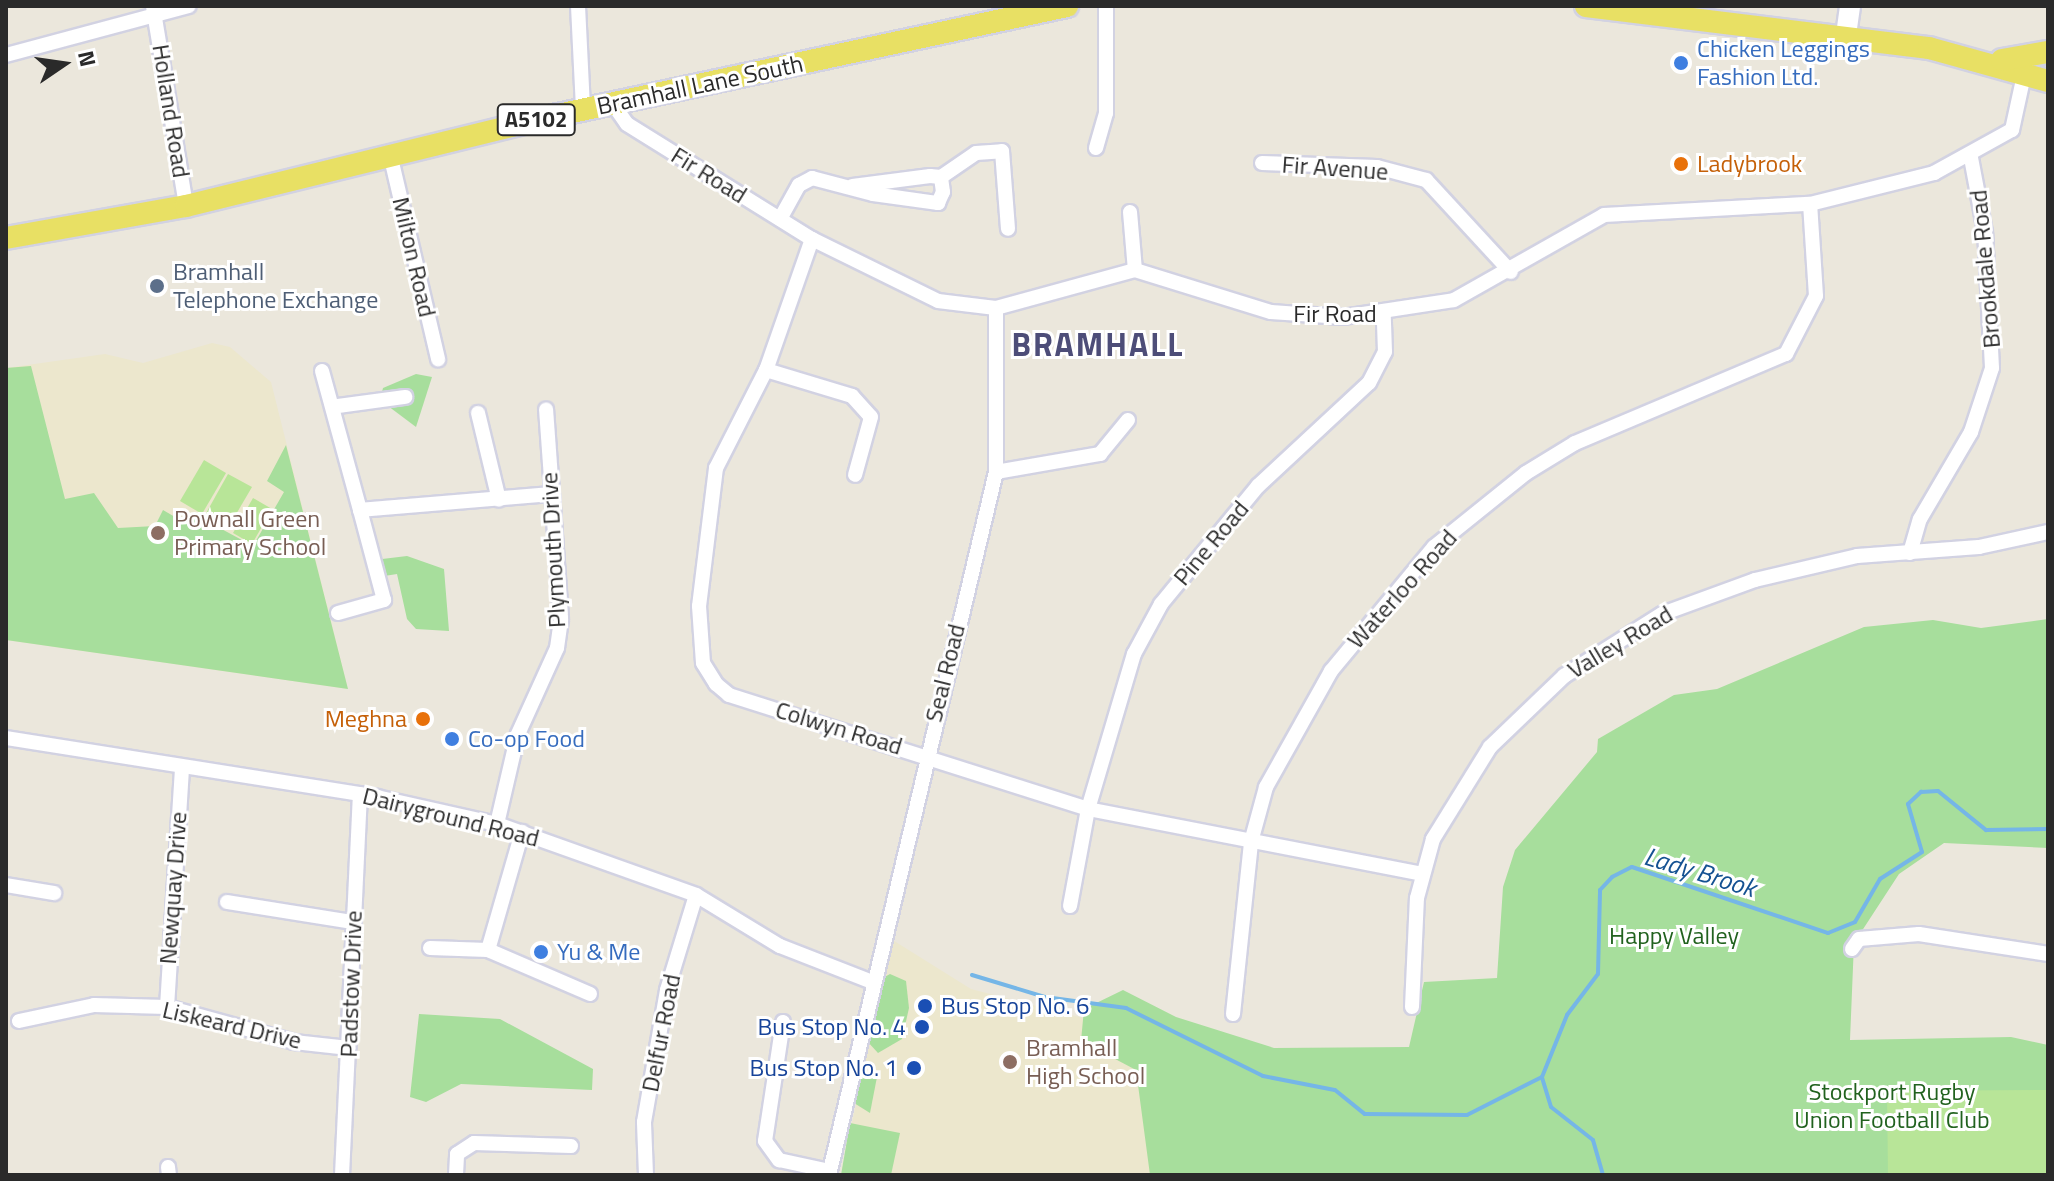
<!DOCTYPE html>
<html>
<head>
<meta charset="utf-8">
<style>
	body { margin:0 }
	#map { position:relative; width:2054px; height:1181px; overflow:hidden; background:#ebe7dc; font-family:"Titillium Web",sans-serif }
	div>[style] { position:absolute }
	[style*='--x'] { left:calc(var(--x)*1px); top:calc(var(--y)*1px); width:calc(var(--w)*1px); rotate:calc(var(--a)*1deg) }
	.education>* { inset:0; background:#ece7cd }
	.green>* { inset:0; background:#a7de9c }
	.pitch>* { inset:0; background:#b8e598 }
	.stream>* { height:4px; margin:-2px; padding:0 2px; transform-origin:2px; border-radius:2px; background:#75b6e7 }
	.roads { filter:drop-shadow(2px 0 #d2d2e2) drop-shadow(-2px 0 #d2d2e2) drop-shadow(0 2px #d2d2e2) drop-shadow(0 -2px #d2d2e2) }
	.street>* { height:14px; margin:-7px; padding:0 7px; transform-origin:7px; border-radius:7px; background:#fff }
	.secondary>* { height:20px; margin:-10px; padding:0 10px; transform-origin:10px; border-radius:10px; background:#fff }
	.primary>* { height:22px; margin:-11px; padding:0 11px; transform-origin:11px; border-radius:11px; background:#e8e064 }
	.dots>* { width:22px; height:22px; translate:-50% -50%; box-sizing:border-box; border:4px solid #fff; border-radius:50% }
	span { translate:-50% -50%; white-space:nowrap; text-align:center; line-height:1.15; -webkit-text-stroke:6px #fff; paint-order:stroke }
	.shield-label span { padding:2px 6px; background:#fff; border:2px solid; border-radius:6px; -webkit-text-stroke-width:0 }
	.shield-label { font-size:22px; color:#2a2a2a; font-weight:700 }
	.shop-label { font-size:24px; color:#366cbe }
	.left { translate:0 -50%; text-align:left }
	.street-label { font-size:24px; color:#2a2a2a }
	.food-label { font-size:24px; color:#c56008 }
	.right { translate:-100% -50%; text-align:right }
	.service-label { font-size:24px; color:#4e5e75 }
	.education-label { font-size:24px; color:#785e54 }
	.park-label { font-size:24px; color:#21621e }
	.transit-label { font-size:24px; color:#164399 }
	.water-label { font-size:26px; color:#155292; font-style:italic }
	.district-label { font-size:32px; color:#4d4d78; font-weight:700; letter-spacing:2px }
	.frame { position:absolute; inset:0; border:8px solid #2a2a2a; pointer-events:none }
	.north { position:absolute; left:24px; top:24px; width:80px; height:80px; -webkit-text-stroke:6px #fff; paint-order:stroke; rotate:77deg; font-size:22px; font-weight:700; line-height:32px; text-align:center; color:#2a2a2a }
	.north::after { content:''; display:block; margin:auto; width:28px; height:36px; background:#2a2a2a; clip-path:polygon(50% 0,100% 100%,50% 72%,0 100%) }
</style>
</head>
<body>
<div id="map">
	<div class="education">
		<div style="clip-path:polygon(212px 343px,230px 347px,271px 382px,348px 689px,6px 640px,6px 368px,105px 354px,143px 363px)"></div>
		<div style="clip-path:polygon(891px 939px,971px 989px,1091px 1020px,1155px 1051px,1159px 1175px,841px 1175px)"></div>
	</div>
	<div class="green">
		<div style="clip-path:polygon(31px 366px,65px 499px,94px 493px,118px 528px,155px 526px,163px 510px,187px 524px,192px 513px,253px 546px,284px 492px,267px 481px,286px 445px,348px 689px,6px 640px,6px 368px)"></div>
		<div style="clip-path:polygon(416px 374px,432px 377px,416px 427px,380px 400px,383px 388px)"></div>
		<div style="clip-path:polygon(407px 556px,444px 569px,449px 631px,416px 629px,407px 619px,397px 574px,378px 577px,374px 560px)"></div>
		<div style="clip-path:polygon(2048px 619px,2048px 848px,1944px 843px,1899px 874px,1854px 943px,1850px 1040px,2011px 1037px,2048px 1045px,2048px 1175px,1150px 1175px,1136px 1070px,1081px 1041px,1084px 1009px,1123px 990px,1176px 1017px,1274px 1048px,1409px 1047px,1424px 982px,1497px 978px,1503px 887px,1515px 850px,1597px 752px,1598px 739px,1674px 695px,1717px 689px,1864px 627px,1933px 620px,1981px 628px)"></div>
		<div style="clip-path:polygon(890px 974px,906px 981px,909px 1008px,902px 1039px,878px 1053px,867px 1041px,881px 979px)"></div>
		<div style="clip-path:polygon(419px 1014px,500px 1019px,593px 1069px,592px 1090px,461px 1084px,426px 1102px,410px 1097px)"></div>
		<div style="clip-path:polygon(860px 1073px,877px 1077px,870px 1113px,854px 1103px)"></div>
		<div style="clip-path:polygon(850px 1123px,900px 1133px,891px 1175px,841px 1175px)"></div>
	</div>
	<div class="pitch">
		<div style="clip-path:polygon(204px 460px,226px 473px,202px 514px,180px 501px)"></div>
		<div style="clip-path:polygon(228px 474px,252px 487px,228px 528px,205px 515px)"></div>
		<div style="clip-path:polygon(253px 498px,272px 509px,252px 544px,233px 533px)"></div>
		<div style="clip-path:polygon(2048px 1090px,2048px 1175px,1888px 1175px,1887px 1091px)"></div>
	</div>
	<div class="stream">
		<div style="--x:972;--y:975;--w:76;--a:16.8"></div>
		<div style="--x:1045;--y:997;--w:82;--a:7.7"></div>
		<div style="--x:1126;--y:1008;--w:153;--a:26.4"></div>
		<div style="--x:1263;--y:1076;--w:73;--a:11"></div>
		<div style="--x:1335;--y:1090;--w:38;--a:39"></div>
		<div style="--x:1365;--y:1114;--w:102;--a:0.6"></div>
		<div style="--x:1467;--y:1115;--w:84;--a:-26.9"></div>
		<div style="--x:1603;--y:1175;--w:36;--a:-106"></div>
		<div style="--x:1593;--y:1140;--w:53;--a:-141.8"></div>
		<div style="--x:1551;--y:1107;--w:31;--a:-107"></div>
		<div style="--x:1542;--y:1077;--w:67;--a:-68"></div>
		<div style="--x:1567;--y:1015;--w:51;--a:-52.9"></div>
		<div style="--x:1598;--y:974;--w:84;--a:-88.6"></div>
		<div style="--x:1600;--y:890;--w:18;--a:-47"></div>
		<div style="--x:1612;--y:877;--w:22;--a:-27"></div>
		<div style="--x:1632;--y:867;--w:207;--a:18.6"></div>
		<div style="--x:1828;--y:933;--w:29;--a:-22"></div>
		<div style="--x:1855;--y:922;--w:50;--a:-59.8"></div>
		<div style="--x:1880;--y:879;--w:50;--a:-32.7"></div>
		<div style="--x:1922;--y:852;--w:50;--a:-106.3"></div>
		<div style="--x:1908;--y:804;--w:18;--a:-43"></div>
		<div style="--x:1921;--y:792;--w:17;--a:-3"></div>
		<div style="--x:1938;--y:791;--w:62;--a:39.1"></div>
		<div style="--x:1986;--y:830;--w:62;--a:-0.9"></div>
	</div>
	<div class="roads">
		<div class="street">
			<div style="--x:153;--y:6;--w:203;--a:80.6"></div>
			<div style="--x:578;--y:6;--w:104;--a:87.2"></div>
			<div style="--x:6;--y:55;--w:189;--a:-15"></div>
			<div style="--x:613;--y:104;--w:24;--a:55"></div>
			<div style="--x:627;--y:124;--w:218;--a:31.9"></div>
			<div style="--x:812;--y:239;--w:140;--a:26.2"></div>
			<div style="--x:938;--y:301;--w:58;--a:6.9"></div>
			<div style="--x:996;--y:308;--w:144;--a:-15.3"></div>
			<div style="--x:1135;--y:270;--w:142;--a:17.2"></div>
			<div style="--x:1271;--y:312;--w:72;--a:4"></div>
			<div style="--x:1343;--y:317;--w:112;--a:-8.7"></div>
			<div style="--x:1454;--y:300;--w:172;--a:-29.5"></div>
			<div style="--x:1604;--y:215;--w:206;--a:-3.1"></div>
			<div style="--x:1810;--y:204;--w:128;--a:-14"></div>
			<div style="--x:1934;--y:173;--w:89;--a:-28.9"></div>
			<div style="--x:2012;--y:130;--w:66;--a:-77.7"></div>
			<div style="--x:1096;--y:148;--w:36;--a:-74"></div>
			<div style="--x:1106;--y:113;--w:107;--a:-90"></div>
			<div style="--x:390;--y:154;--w:211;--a:76.8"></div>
			<div style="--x:1262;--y:163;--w:115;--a:2"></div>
			<div style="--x:1377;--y:167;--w:51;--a:14.9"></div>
			<div style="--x:1426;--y:180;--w:125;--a:47.3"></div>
			<div style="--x:941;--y:177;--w:42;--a:-34.4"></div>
			<div style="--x:976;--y:153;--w:26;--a:-4"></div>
			<div style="--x:1002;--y:151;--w:78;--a:85.6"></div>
			<div style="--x:1130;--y:212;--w:58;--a:85.1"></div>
			<div style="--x:780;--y:219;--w:39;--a:-61"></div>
			<div style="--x:799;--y:185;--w:15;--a:-28"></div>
			<div style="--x:812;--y:178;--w:63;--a:14.7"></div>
			<div style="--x:873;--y:194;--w:66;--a:7.9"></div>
			<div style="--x:938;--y:203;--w:12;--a:-66"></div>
			<div style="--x:943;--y:192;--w:15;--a:-98"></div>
			<div style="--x:941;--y:177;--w:11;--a:-175"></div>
			<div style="--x:930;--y:176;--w:78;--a:172.6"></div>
			<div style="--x:812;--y:239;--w:139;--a:109.3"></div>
			<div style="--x:766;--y:370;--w:110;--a:117"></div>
			<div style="--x:716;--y:468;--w:139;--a:97"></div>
			<div style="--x:699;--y:606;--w:57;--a:86"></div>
			<div style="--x:703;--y:663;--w:25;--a:58"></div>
			<div style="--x:716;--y:684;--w:17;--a:40"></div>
			<div style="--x:729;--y:695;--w:377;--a:17.6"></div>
			<div style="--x:1088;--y:809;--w:339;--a:11"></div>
			<div style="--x:766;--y:370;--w:90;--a:16.8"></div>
			<div style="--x:852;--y:396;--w:28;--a:48"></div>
			<div style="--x:871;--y:417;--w:60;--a:105.4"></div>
			<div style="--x:322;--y:371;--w:144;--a:74.7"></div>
			<div style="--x:338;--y:406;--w:68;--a:-7.7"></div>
			<div style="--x:478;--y:413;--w:89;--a:76.4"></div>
			<div style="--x:996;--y:472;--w:106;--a:-9.8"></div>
			<div style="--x:1100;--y:454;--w:44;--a:-50.5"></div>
			<div style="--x:1910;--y:553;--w:35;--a:-74"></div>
			<div style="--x:1920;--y:519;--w:101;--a:-59.6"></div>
			<div style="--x:1971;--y:432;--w:67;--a:-71.8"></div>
			<div style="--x:1992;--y:368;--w:136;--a:-92.9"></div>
			<div style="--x:1985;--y:232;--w:75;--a:-100.7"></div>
			<div style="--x:338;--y:613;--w:48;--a:-15.8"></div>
			<div style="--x:384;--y:600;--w:93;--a:-104.9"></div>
			<div style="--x:360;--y:510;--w:191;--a:-4.8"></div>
			<div style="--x:6;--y:738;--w:376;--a:9"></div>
			<div style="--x:377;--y:797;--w:123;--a:12.7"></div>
			<div style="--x:497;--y:824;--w:211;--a:19.6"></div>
			<div style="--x:696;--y:895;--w:98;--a:31.3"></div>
			<div style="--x:780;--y:946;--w:97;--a:21.3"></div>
			<div style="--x:497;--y:824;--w:92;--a:-76.9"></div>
			<div style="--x:518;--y:734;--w:94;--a:-65.6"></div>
			<div style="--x:557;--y:648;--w:30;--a:-82"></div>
			<div style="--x:561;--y:618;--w:209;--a:-94.1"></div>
			<div style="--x:6;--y:885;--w:49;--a:9.5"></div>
			<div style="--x:227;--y:902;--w:127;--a:9.1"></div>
			<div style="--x:1070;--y:906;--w:99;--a:-79.5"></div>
			<div style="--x:1088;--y:809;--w:162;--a:-73.5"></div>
			<div style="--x:1134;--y:654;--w:57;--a:-61.6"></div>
			<div style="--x:1161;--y:604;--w:153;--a:-50.6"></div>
			<div style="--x:1258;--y:486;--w:151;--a:-42.9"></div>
			<div style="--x:1369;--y:383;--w:35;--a:-63"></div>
			<div style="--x:1385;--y:352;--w:37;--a:-92"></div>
			<div style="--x:430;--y:948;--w:58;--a:2"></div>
			<div style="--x:488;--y:950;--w:111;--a:23.3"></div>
			<div style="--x:1852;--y:949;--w:12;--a:-55"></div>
			<div style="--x:1859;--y:939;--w:60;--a:-4.8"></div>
			<div style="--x:1919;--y:934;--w:131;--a:8.8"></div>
			<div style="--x:488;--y:950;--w:123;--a:-73.9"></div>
			<div style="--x:167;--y:1007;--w:237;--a:-86.4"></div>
			<div style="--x:1412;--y:1007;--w:109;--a:-87.4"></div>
			<div style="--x:1417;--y:898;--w:61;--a:-74.8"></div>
			<div style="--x:1433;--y:839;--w:108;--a:-58.2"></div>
			<div style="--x:1490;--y:747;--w:103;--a:-43.8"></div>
			<div style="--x:1564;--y:676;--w:116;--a:-32.3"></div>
			<div style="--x:1662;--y:614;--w:99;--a:-20.1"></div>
			<div style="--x:1755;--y:580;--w:105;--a:-13.2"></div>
			<div style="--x:1857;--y:556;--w:122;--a:-4.2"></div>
			<div style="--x:1979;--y:547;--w:71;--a:-12.3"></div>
			<div style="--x:1233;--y:1014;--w:173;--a:-84"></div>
			<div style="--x:1251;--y:842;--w:57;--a:-74.7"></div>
			<div style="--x:1266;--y:787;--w:133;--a:-60.7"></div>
			<div style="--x:1331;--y:671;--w:161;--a:-50.3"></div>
			<div style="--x:1434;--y:547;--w:118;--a:-38.8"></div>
			<div style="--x:1526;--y:473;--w:57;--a:-31.5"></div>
			<div style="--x:1575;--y:443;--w:229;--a:-22.9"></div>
			<div style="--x:1786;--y:354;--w:65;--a:-62.7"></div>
			<div style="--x:1816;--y:296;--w:92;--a:-93.7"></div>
			<div style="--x:19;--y:1021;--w:77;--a:-12"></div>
			<div style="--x:94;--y:1005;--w:73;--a:1.6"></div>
			<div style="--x:167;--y:1007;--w:132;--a:15.4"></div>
			<div style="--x:294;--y:1042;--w:55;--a:6.2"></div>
			<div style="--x:783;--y:1022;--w:120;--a:98.6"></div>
			<div style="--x:765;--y:1141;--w:24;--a:54"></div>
			<div style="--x:779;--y:1160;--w:52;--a:12.2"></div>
			<div style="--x:168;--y:1167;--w:8;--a:83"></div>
			<div style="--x:342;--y:1175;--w:381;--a:-87.3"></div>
			<div style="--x:456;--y:1175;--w:21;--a:-87"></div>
			<div style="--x:457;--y:1154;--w:20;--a:-33"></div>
			<div style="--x:474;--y:1143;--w:97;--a:1.8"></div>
			<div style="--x:646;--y:1175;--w:53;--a:-92.2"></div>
			<div style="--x:644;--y:1122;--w:134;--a:-80.1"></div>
			<div style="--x:667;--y:990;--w:99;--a:-73"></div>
			<div style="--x:829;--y:1175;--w:723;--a:-76.64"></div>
			<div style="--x:996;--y:472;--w:164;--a:-90"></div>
		</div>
		<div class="secondary">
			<div style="--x:1846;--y:35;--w:29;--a:-82"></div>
		</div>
		<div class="primary">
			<div style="--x:1586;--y:6;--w:346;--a:7"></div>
			<div style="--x:1929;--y:48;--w:123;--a:15.5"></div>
			<div style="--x:2002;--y:60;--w:47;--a:-9.9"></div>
			<div style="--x:6;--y:238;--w:183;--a:-10.1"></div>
			<div style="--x:186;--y:206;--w:369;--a:-13.8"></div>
			<div style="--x:544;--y:118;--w:535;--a:-12.09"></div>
		</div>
	</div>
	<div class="dots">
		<div style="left:1681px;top:63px;background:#3f7fe0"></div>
		<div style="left:1681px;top:164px;background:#e8710a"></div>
		<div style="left:157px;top:286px;background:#5c6f8a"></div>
		<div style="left:158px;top:533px;background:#8d6e63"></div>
		<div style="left:423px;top:719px;background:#e8710a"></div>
		<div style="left:452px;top:739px;background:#3f7fe0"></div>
		<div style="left:541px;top:952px;background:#3f7fe0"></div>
		<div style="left:925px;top:1006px;background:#1a4fb4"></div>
		<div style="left:922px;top:1027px;background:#1a4fb4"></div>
		<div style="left:1010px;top:1062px;background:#8d6e63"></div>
		<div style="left:914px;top:1068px;background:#1a4fb4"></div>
	</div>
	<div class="shield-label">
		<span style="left:536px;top:120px">A5102</span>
	</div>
	<div class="shop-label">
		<span class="left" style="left:1697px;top:63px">Chicken Leggings<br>Fashion Ltd.</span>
		<span class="left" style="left:468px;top:739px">Co-op Food</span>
		<span class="left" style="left:557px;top:952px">Yu &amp; Me</span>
	</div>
	<div class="street-label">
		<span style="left:700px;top:85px;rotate:-12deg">Bramhall Lane South</span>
		<span style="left:171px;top:111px;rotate:81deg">Holland Road</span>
		<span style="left:1335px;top:168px;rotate:4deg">Fir Avenue</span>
		<span style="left:709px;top:175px;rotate:32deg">Fir Road</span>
		<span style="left:414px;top:257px;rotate:77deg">Milton Road</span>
		<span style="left:1985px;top:269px;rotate:-95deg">Brookdale Road</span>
		<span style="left:1335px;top:314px">Fir Road</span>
		<span style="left:1211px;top:543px;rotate:-50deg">Pine Road</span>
		<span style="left:553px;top:550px;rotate:-93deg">Plymouth Drive</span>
		<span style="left:1402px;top:589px;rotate:-48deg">Waterloo Road</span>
		<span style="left:1620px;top:642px;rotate:-31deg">Valley Road</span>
		<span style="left:945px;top:673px;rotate:-76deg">Seal Road</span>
		<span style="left:839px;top:728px;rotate:17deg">Colwyn Road</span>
		<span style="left:451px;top:817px;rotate:14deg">Dairyground Road</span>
		<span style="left:173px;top:888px;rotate:-86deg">Newquay Drive</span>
		<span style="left:351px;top:984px;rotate:-88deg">Padstow Drive</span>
		<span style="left:232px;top:1025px;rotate:13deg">Liskeard Drive</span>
		<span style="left:661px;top:1033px;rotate:-79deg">Delfur Road</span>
	</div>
	<div class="food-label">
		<span class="left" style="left:1697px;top:164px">Ladybrook</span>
		<span class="right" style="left:407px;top:719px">Meghna</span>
	</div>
	<div class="service-label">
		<span class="left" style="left:173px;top:286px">Bramhall<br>Telephone Exchange</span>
	</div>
	<div class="education-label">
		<span class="left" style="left:174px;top:533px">Pownall Green<br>Primary School</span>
		<span class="left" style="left:1026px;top:1062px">Bramhall<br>High School</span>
	</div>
	<div class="park-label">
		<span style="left:1674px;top:936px">Happy Valley</span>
		<span style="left:1892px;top:1106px">Stockport Rugby<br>Union Football Club</span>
	</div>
	<div class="transit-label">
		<span class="left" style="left:941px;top:1006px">Bus Stop No. 6</span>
		<span class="right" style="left:906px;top:1027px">Bus Stop No. 4</span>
		<span class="right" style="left:898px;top:1068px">Bus Stop No. 1</span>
	</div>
	<div class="water-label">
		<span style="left:1700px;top:872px;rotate:17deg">Lady Brook</span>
	</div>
	<div class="district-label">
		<span style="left:1098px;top:344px">BRAMHALL</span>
	</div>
	<div class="frame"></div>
	<div class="north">N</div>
</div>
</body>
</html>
